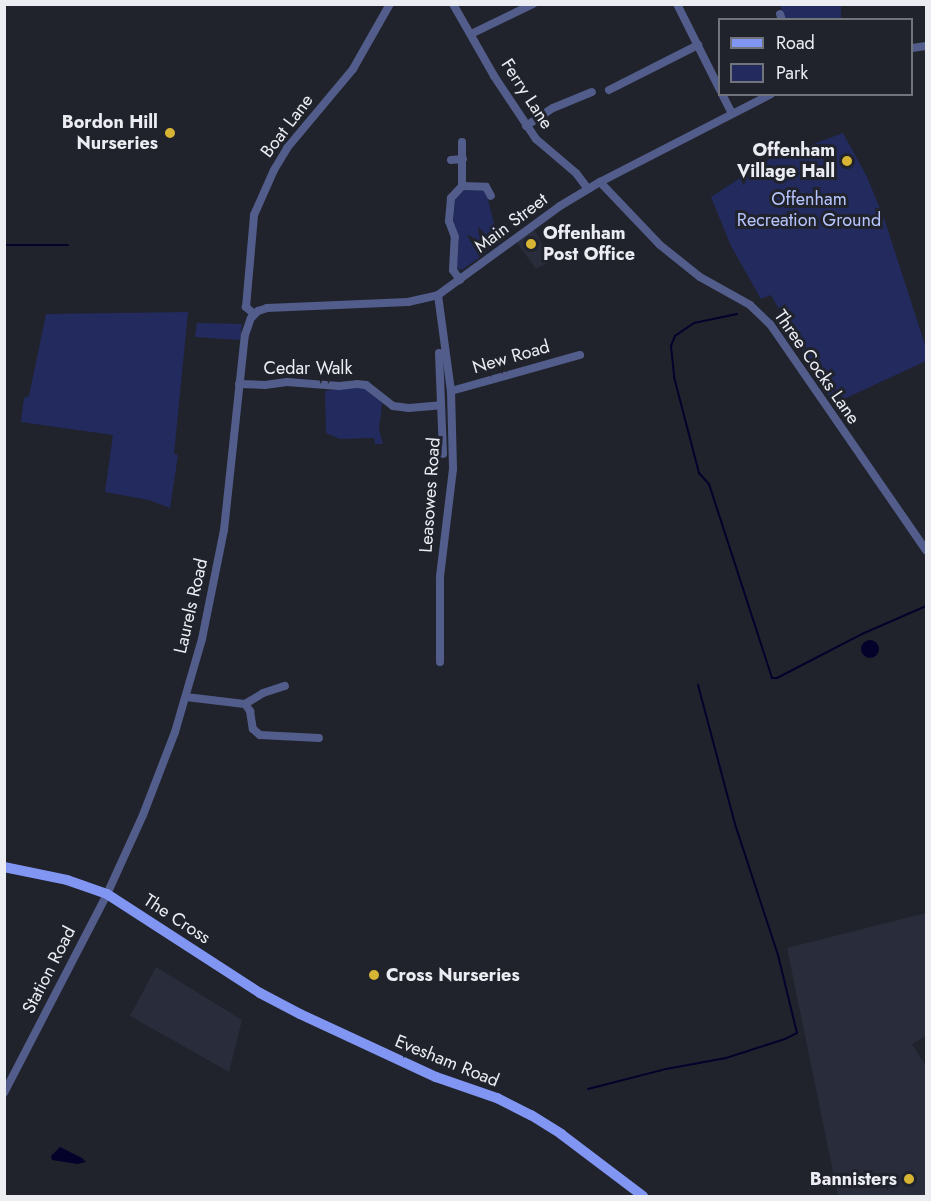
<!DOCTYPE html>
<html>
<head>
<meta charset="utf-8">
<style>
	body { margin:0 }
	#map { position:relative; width:931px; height:1201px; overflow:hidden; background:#21232c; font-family:Jost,sans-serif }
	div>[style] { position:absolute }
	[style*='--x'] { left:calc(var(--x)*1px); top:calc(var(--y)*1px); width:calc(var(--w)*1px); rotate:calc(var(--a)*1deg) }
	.built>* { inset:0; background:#282c3b }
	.green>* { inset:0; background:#222a5e }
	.water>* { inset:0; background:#04012b }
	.round { border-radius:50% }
	.stream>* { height:2px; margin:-1px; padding:0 1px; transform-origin:1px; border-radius:1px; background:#04012b }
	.minor>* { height:8px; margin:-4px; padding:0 4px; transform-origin:4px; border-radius:4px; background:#525d8b }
	.major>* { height:10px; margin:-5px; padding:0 5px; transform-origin:5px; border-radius:5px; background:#8195f3 }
	.dots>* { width:16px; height:16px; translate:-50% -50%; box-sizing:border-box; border:3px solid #21232c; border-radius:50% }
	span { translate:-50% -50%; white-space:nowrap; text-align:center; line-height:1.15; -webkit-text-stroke:6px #21232c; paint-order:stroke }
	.street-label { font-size:18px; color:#ebedf3 }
	.poi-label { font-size:18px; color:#ebedf3; font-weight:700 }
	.right { translate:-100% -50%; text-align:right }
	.left { translate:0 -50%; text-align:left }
	.park-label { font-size:18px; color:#b6c5fd }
	.frame { position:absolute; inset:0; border:6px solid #ebedf3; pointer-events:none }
	.legend { position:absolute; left:718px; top:18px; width:195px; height:78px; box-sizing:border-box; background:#21232c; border:2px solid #72747c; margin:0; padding:8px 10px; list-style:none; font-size:18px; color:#ebedf3 }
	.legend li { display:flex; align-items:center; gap:12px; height:30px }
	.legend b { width:30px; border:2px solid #72747c }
</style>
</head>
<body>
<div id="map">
	<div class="built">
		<div style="clip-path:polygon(533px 227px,551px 261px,536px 269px,515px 240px)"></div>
		<div style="clip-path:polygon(926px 913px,926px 1036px,912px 1044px,926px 1066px,926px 1196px,838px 1196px,787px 948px)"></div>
		<div style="clip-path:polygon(156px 967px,242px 1020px,229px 1072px,130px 1016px)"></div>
	</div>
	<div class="green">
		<div style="clip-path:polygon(780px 5px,841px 5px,841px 19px,785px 19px)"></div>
		<div style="clip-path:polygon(843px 133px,867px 177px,885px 221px,926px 348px,926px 361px,833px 404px,771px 295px,761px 299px,731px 246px,711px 197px,788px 147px,807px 143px,808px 146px)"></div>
		<div style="clip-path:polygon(464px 190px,486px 191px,495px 228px,502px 241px,462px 270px,456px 268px,459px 239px,453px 227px,455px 197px)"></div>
		<div style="clip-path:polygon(188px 312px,174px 454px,178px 455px,170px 508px,149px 500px,105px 492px,113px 435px,21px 422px,24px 398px,29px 396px,46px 314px)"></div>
		<div style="clip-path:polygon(197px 323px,242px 324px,240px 340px,195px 337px)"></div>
		<div style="clip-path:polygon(356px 386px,366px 388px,382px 403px,379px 430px,383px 444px,375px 444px,374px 438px,371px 438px,340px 439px,326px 433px,325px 391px)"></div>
	</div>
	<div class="water">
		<div class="round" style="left:861px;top:640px;width:18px;height:18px"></div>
		<div style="clip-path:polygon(60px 1147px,82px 1158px,86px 1162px,78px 1164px,52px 1160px,51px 1156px)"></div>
	</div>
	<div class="stream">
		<div style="--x:4;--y:245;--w:64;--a:0"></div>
		<div style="--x:737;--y:314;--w:44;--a:168.2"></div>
		<div style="--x:694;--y:323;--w:23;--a:146"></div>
		<div style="--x:675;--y:336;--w:11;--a:112"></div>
		<div style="--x:671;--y:346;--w:31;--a:84"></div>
		<div style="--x:674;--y:377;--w:99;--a:75.4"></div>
		<div style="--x:699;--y:473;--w:15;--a:48"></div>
		<div style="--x:709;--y:484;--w:204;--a:72"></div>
		<div style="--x:772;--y:678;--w:5;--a:0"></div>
		<div style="--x:777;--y:678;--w:96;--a:-27.4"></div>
		<div style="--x:862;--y:634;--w:70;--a:-23.6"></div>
		<div style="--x:588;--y:1089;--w:81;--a:-14.4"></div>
		<div style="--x:666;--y:1069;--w:61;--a:-10.4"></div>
		<div style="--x:726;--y:1058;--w:62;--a:-17.9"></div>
		<div style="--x:785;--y:1039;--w:13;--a:-27"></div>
		<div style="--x:797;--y:1033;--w:80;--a:-103.7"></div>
		<div style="--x:778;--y:955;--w:138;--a:-108.2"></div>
		<div style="--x:735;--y:824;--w:144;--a:-104.9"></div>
	</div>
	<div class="minor">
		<div style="--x:453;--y:4;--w:83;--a:60.3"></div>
		<div style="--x:494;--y:76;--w:76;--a:56.3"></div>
		<div style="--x:536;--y:139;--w:52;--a:40.4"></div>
		<div style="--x:576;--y:173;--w:20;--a:53"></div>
		<div style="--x:677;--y:4;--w:96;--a:63.4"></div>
		<div style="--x:780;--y:14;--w:6;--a:72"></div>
		<div style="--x:471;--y:34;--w:69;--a:-25.8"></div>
		<div style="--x:912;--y:48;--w:14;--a:-8"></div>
		<div style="--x:609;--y:90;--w:100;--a:-26.8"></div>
		<div style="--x:722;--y:94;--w:22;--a:63"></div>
		<div style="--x:526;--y:126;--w:32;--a:-34"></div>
		<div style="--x:553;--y:108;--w:42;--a:-22.3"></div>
		<div style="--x:451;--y:160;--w:12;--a:-5"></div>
		<div style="--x:600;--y:182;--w:87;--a:46.4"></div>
		<div style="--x:660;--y:245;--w:51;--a:38.7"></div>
		<div style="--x:700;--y:277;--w:57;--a:29.2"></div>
		<div style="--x:750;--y:305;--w:28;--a:44"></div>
		<div style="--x:770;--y:324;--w:275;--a:55.4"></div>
		<div style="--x:462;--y:186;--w:44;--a:-90"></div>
		<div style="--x:462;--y:186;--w:24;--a:2"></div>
		<div style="--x:486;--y:187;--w:10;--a:61"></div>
		<div style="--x:460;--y:280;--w:12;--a:-125"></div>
		<div style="--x:453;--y:270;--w:33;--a:-87"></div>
		<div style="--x:455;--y:237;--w:17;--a:-111"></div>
		<div style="--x:449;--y:221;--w:23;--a:-85"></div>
		<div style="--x:451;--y:198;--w:16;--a:-47"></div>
		<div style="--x:438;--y:295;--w:97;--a:82.3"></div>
		<div style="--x:451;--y:391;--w:78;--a:88.5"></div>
		<div style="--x:453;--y:469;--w:109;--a:96.9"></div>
		<div style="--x:440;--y:577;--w:85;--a:90"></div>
		<div style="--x:254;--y:314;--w:11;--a:-139"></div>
		<div style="--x:246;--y:307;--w:92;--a:-85"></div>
		<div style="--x:254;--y:215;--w:49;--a:-66"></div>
		<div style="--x:274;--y:170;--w:26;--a:-59"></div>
		<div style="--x:287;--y:148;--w:103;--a:-50.1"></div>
		<div style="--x:353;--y:69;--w:75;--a:-60.4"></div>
		<div style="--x:439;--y:353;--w:101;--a:87.7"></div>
		<div style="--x:239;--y:384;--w:26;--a:2"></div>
		<div style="--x:265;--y:385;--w:22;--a:-8"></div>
		<div style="--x:287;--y:382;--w:52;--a:4.4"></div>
		<div style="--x:339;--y:386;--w:18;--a:-6"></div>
		<div style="--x:357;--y:384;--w:9;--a:6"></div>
		<div style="--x:366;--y:385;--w:34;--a:38"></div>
		<div style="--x:393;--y:406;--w:16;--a:7"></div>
		<div style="--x:409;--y:408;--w:32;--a:-5"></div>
		<div style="--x:451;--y:391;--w:134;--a:-15.6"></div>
		<div style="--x:186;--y:697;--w:59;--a:6.8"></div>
		<div style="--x:245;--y:704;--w:9;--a:54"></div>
		<div style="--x:250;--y:711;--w:18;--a:81"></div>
		<div style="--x:253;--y:729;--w:9;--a:41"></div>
		<div style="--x:260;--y:735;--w:59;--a:2.9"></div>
		<div style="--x:245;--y:704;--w:21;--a:-31"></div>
		<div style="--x:263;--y:693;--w:23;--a:-18"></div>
		<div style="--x:4;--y:1093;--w:224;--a:-62.6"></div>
		<div style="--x:107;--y:894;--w:87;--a:-65.5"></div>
		<div style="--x:143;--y:815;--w:89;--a:-68.9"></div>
		<div style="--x:175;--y:732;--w:97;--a:-73.8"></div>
		<div style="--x:202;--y:639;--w:111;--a:-78.6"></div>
		<div style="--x:224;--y:530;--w:196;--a:-83.9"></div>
		<div style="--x:245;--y:335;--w:18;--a:-71"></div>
		<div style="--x:251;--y:318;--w:10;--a:-45"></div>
		<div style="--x:258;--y:311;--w:9;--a:-18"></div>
		<div style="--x:267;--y:308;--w:141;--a:-2.4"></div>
		<div style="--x:408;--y:302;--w:31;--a:-13"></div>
		<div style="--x:438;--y:295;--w:151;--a:-36.1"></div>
		<div style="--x:560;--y:206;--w:47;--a:-31"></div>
		<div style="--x:600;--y:182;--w:192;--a:-27.2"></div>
	</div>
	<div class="major">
		<div style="--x:4;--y:867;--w:64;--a:11.7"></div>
		<div style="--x:67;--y:880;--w:42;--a:19.3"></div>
		<div style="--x:107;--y:894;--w:182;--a:32.9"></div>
		<div style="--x:260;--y:993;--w:45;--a:27.7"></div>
		<div style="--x:300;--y:1014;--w:150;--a:24.9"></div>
		<div style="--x:436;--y:1077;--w:65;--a:19"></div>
		<div style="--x:497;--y:1098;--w:38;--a:27"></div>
		<div style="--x:531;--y:1115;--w:36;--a:32"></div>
		<div style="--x:561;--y:1134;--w:103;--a:37.1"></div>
	</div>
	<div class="dots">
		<div style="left:170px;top:133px;background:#d7b434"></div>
		<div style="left:847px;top:161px;background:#d7b434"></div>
		<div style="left:531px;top:244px;background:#d7b434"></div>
		<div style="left:374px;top:975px;background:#d7b434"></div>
		<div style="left:909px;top:1179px;background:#d7b434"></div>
	</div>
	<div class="street-label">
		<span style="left:527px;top:94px;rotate:57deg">Ferry Lane</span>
		<span style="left:287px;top:126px;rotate:-53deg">Boat Lane</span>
		<span style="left:511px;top:223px;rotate:-37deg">Main Street</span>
		<span style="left:511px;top:357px;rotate:-16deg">New Road</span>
		<span style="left:817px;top:367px;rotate:55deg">Three Cocks Lane</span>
		<span style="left:308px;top:368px">Cedar Walk</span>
		<span style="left:430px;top:495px;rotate:-86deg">Leasowes Road</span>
		<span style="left:191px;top:606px;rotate:-77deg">Laurels Road</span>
		<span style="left:177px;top:919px;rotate:33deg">The Cross</span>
		<span style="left:49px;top:970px;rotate:-63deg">Station Road</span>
		<span style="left:447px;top:1061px;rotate:22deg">Evesham Road</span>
	</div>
	<div class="poi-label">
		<span class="right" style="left:158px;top:133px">Bordon Hill<br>Nurseries</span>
		<span class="right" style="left:835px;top:161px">Offenham<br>Village Hall</span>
		<span class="left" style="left:543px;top:244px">Offenham<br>Post Office</span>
		<span class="left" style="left:386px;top:975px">Cross Nurseries</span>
		<span class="right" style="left:897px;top:1179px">Bannisters</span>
	</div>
	<div class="park-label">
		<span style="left:809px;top:210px">Offenham<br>Recreation Ground</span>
	</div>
	<div class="frame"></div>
	<ul class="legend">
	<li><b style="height:8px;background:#8195f3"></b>Road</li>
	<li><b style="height:16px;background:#222a5e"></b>Park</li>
	</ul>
</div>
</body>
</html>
